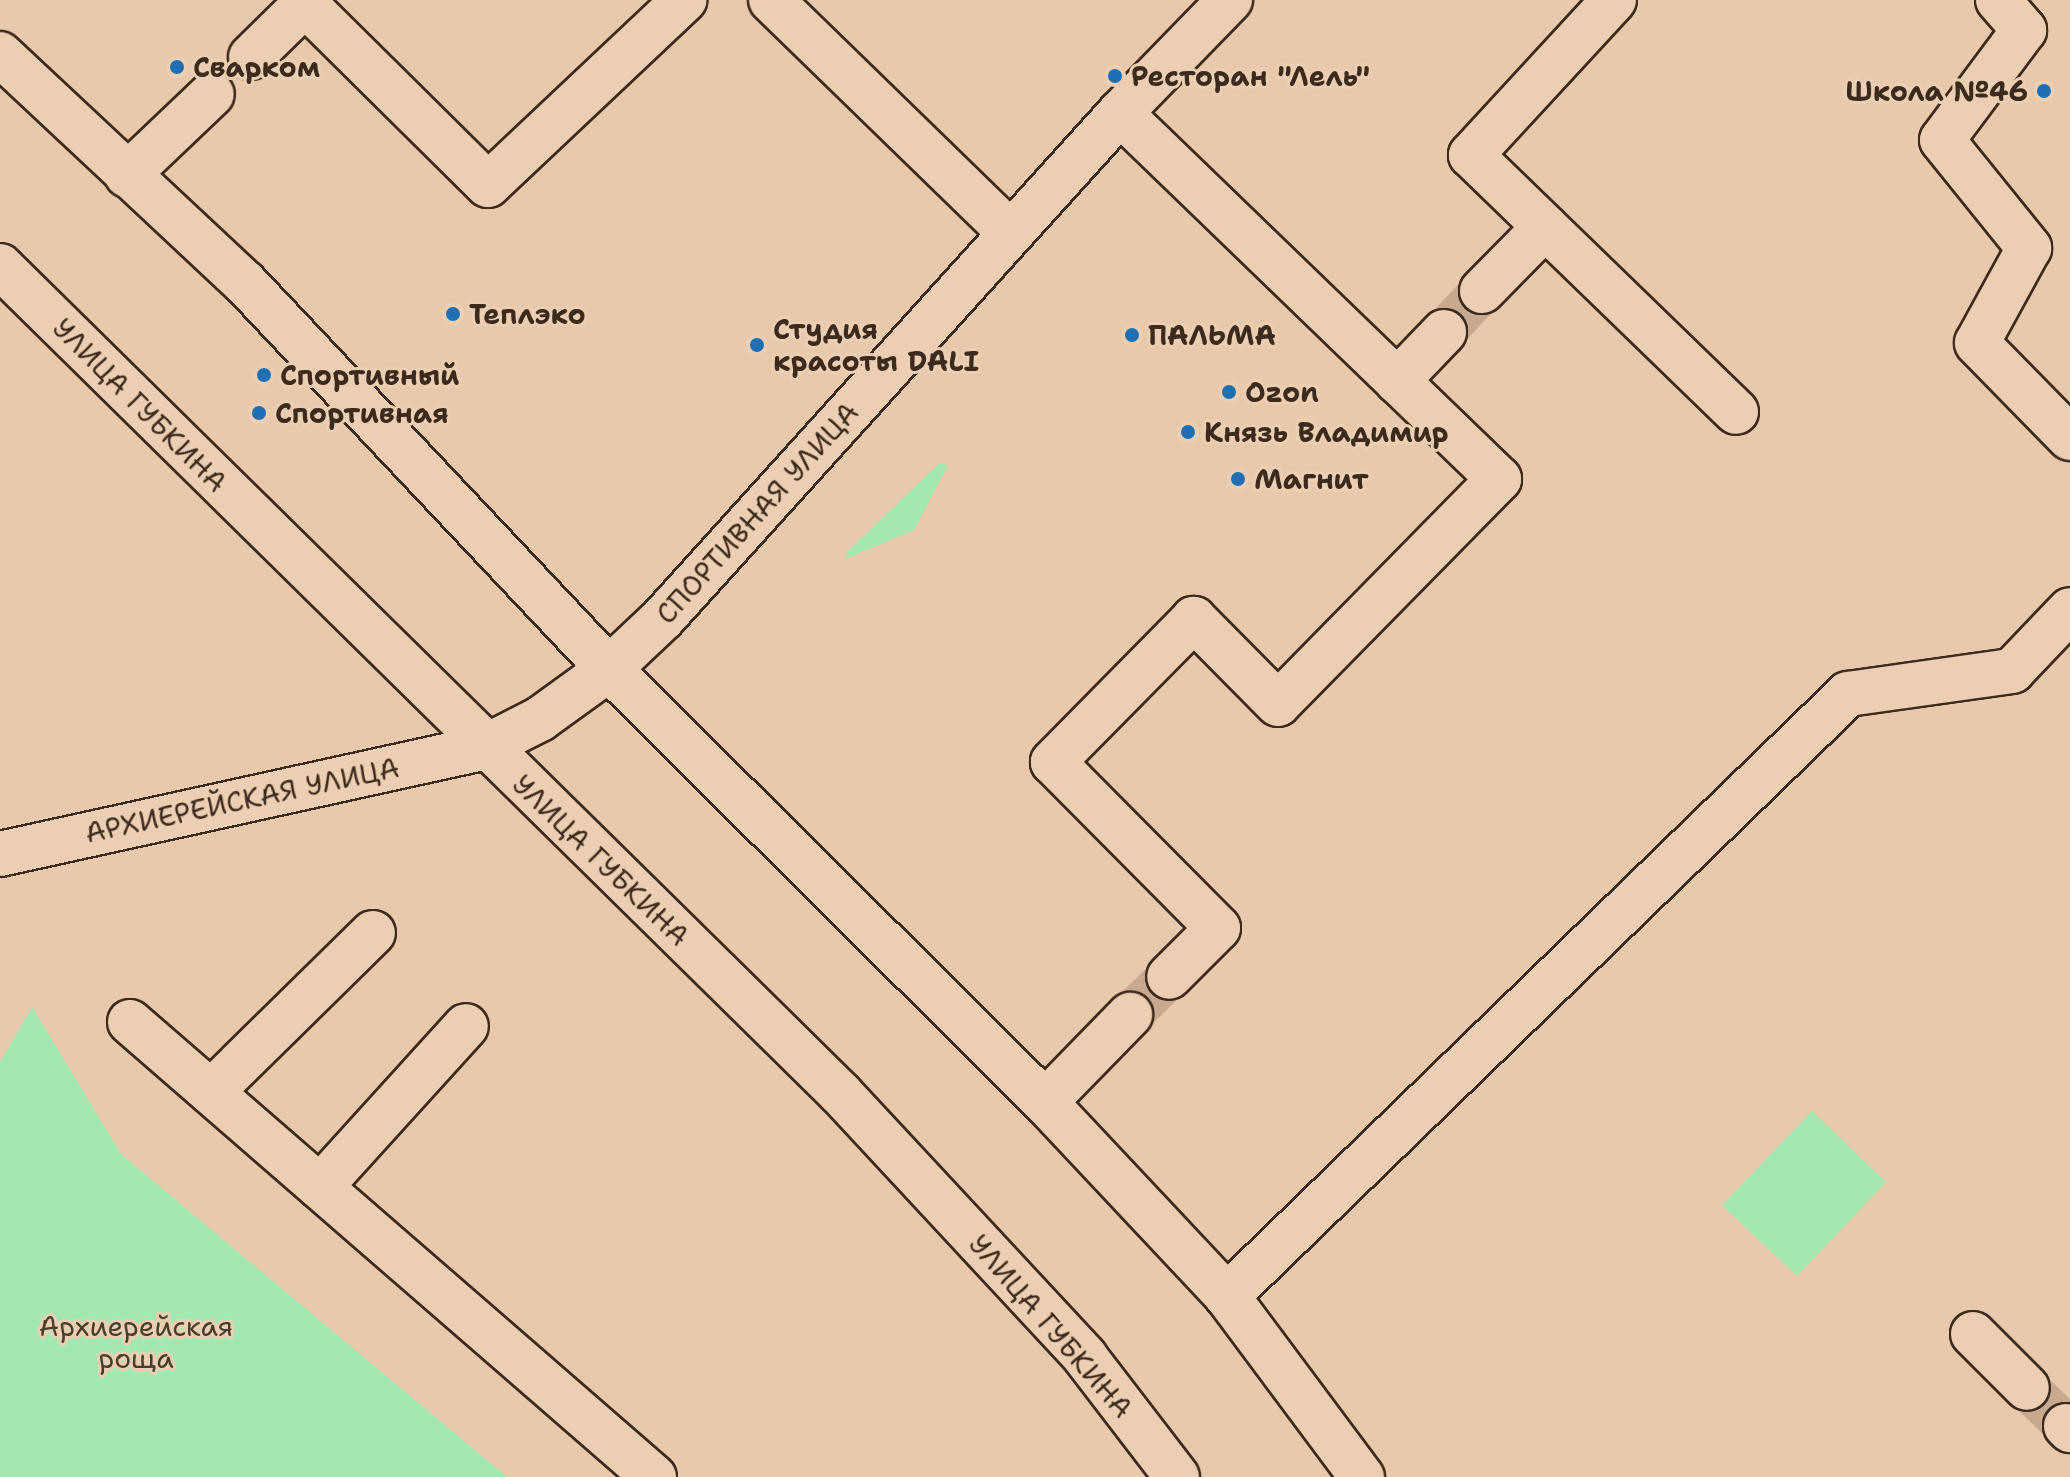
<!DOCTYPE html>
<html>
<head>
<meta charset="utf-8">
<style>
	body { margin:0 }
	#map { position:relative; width:2070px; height:1477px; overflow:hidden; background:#e9c9ab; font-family:"Shantell Sans",sans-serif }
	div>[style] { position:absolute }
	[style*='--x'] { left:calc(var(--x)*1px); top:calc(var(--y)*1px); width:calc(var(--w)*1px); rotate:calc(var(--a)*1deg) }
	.green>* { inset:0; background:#a3e8b3 }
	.minor-tunnel>* { height:44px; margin-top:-22px; transform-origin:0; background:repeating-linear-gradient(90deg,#c6a98f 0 44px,transparent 0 66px) }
	.roads { filter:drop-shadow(2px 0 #3b2a1e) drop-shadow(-2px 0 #3b2a1e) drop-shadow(0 2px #3b2a1e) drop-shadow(0 -2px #3b2a1e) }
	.minor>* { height:44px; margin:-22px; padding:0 22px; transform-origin:22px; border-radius:22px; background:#eccfb3 }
	.major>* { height:44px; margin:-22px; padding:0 22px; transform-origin:22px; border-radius:22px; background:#eccfb3 }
	.dots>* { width:22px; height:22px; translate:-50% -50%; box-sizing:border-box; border:4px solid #eccfb3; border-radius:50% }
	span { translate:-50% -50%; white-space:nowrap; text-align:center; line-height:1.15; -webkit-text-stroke:6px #eccfb3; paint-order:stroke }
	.poi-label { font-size:28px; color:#3b2a1e; font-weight:700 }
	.left { translate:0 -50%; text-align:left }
	.right { translate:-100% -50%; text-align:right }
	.street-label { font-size:28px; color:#3b2a1e }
	.park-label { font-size:28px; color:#453d2d }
</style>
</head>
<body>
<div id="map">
	<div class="green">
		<div style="clip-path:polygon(940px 463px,948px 465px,914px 530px,845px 559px,847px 552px)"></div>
		<div style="clip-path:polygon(32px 1007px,121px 1154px,507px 1477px,0 1477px,0 1062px)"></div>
		<div style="clip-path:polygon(1812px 1111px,1886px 1182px,1797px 1276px,1722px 1205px)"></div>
	</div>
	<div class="minor-tunnel">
		<div style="--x:1444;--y:332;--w:56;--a:-47.2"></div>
		<div style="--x:1130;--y:1015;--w:54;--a:-44.3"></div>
		<div style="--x:2027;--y:1388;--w:54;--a:44.3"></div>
	</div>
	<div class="roads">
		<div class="minor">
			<div style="--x:301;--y:0;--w:263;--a:44.7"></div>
			<div style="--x:488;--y:185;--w:270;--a:-43.3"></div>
			<div style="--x:771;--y:0;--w:334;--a:44.2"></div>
			<div style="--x:1614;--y:0;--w:211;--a:132.7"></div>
			<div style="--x:1471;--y:155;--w:369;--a:44.1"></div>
			<div style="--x:1998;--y:0;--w:40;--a:49"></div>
			<div style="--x:2024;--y:30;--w:137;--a:126.7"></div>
			<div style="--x:1942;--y:140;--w:139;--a:51.1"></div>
			<div style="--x:2029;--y:248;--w:108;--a:118.7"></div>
			<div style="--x:1977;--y:343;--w:133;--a:45.6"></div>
			<div style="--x:0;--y:54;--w:335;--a:43.1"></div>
			<div style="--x:245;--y:283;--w:531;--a:46.68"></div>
			<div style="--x:609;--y:669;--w:614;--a:44.8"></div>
			<div style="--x:1045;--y:1102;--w:266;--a:46.8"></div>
			<div style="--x:1227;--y:1296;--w:226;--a:53.3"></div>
			<div style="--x:251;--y:57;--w:76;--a:-44.5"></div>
			<div style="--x:1120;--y:113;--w:527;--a:44"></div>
			<div style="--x:1499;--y:479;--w:315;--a:134.5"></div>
			<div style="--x:1278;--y:704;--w:120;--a:-134.7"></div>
			<div style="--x:1194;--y:619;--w:201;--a:134.6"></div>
			<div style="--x:1053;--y:762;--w:234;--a:45.2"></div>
			<div style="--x:1218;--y:928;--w:69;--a:135"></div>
			<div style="--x:127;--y:175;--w:117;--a:-43.6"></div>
			<div style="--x:1482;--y:291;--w:90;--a:-45.5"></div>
			<div style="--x:1397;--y:381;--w:68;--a:-46.2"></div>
			<div style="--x:0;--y:854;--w:497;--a:-12.4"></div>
			<div style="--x:485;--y:747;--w:62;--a:-27"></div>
			<div style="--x:540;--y:719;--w:85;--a:-35.9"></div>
			<div style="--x:609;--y:669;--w:74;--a:-43.4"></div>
			<div style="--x:663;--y:618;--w:681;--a:-47.86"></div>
			<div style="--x:1120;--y:113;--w:158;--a:-45.8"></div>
			<div style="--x:130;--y:1022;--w:694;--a:40.97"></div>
			<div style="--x:211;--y:1092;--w:227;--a:-44.5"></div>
			<div style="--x:1045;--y:1102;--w:122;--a:-45.7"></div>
			<div style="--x:320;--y:1187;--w:217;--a:-47.8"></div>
			<div style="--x:1227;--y:1296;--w:865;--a:-44.11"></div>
			<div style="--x:1848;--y:694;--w:166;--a:-8"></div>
			<div style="--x:2012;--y:671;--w:84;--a:-46.4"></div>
			<div style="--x:1973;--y:1334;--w:76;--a:45"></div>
			<div style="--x:2066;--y:1426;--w:6;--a:45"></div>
		</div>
		<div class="major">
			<div style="--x:0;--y:266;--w:1180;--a:44.55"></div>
			<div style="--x:841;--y:1094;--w:359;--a:47.1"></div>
			<div style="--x:1085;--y:1357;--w:151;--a:52.5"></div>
		</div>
	</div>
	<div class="dots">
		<div style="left:177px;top:67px;background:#1f6fb2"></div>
		<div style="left:1115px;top:76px;background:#1f6fb2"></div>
		<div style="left:2044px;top:91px;background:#1f6fb2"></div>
		<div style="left:453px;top:314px;background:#1f6fb2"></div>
		<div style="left:1132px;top:335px;background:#1f6fb2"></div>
		<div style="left:757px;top:345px;background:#1f6fb2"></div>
		<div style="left:264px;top:375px;background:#1f6fb2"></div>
		<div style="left:1229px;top:392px;background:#1f6fb2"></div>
		<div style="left:259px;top:413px;background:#1f6fb2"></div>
		<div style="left:1188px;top:432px;background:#1f6fb2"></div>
		<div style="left:1238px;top:479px;background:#1f6fb2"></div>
	</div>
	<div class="poi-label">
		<span class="left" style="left:193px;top:67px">Сварком</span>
		<span class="left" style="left:1131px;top:76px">Ресторан "Лель"</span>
		<span class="right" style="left:2028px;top:91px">Школа №46</span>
		<span class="left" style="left:469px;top:314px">Теплэко</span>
		<span class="left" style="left:773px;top:345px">Студия<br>красоты DALI</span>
		<span class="left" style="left:1148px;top:335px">ПАЛЬМА</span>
		<span class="left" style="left:280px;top:375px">Спортивный</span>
		<span class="left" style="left:1245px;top:392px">Ozon</span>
		<span class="left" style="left:275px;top:413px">Спортивная</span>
		<span class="left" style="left:1204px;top:432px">Князь Владимир</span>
		<span class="left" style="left:1254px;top:479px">Магнит</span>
	</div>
	<div class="street-label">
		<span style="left:140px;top:405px;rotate:45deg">УЛИЦА ГУБКИНА</span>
		<span style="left:757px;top:513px;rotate:-48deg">СПОРТИВНАЯ УЛИЦА</span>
		<span style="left:242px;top:800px;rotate:-12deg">АРХИЕРЕЙСКАЯ УЛИЦА</span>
		<span style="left:601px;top:860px;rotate:44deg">УЛИЦА ГУБКИНА</span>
		<span style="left:1051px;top:1326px;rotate:49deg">УЛИЦА ГУБКИНА</span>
	</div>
	<div class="park-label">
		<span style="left:136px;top:1342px">Архиерейская<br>роща</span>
	</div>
</div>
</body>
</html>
